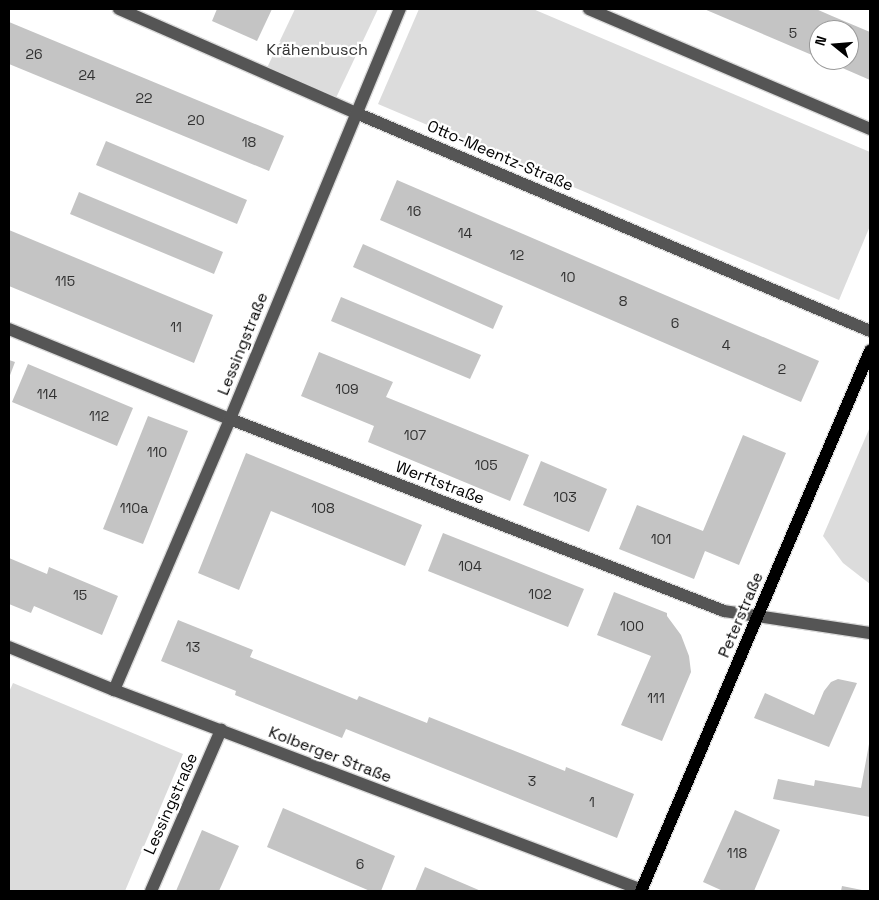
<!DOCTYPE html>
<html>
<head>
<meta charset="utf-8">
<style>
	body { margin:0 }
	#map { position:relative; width:879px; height:900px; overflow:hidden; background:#fff; font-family:"Space Grotesk",sans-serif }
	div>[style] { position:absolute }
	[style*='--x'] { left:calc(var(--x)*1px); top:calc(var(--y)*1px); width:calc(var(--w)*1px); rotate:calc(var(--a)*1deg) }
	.green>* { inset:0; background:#dcdcdc }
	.building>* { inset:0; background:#c4c4c4 }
	.roads { filter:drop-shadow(1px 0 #dbdbdb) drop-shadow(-1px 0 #dbdbdb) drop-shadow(0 1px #dbdbdb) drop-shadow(0 -1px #dbdbdb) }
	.minor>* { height:12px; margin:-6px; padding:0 6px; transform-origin:6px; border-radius:6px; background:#555 }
	.major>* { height:12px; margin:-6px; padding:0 6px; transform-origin:6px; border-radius:6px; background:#000 }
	span { translate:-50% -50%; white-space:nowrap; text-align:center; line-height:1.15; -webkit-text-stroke:4.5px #fff; paint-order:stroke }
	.number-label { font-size:14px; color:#313131 }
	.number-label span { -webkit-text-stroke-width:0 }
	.park-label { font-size:16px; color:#333 }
	.street-label { font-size:16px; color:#000 }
	.frame { position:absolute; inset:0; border:10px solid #000; pointer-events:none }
	.north { position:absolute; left:809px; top:20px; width:50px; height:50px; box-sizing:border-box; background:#fff; border:1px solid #999; border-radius:50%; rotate:287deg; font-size:14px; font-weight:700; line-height:20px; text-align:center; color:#000 }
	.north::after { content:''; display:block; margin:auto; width:18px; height:22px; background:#000; clip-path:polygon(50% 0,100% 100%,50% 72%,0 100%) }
</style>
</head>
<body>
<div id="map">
	<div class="green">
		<div style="clip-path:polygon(295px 9px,378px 9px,334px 102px,266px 70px)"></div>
		<div style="clip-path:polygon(419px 9px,533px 9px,870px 152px,870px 226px,839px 300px,378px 104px)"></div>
		<div style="clip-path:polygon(870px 427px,870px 584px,843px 563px,823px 536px)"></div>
		<div style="clip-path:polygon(13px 683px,183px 754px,125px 891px,9px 891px,9px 692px)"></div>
	</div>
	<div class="building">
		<div style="clip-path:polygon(217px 9px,272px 9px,257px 41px,212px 21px)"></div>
		<div style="clip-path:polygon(704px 9px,816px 9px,832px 16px,870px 32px,870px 80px,824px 60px,849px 60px,849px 30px,819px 30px,819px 58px)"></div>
		<div style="clip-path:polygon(9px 22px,284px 136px,269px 171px,9px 64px)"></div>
		<div style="clip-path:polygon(106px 141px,247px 200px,237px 224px,96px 165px)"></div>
		<div style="clip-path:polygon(397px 180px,819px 361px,801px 402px,380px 220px)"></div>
		<div style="clip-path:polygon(79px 192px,223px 252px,214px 274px,70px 214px)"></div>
		<div style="clip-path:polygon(9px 230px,213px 315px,194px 363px,9px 286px)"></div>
		<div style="clip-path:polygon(363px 244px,503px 306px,493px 329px,353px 267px)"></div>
		<div style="clip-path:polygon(341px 297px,481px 355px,470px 379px,331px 321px)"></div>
		<div style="clip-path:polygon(319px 352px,393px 382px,386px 397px,529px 455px,510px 501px,368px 442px,374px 426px,301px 396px)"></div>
		<div style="clip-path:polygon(9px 360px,15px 362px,9px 378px)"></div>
		<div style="clip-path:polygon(28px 364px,133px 408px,117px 446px,12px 402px)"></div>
		<div style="clip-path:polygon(148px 416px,188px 431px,143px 544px,103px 529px)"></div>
		<div style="clip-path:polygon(743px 435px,786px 453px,739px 565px,705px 551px,694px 579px,619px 549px,637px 505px,703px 531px)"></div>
		<div style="clip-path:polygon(246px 453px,422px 525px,405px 566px,271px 511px,239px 590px,198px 573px)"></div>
		<div style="clip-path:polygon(541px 461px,607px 489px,589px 532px,523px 505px)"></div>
		<div style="clip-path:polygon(443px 533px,584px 589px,568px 627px,428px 571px)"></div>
		<div style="clip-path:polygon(9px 558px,47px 574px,49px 567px,118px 596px,102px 635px,34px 606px,31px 613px,9px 604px)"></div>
		<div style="clip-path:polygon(614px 592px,667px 613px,667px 616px,681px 635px,689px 656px,691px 672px,662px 741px,621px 725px,651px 656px,597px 635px)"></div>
		<div style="clip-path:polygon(178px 620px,253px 650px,250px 657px,357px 700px,359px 696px,427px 723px,429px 717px,565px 771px,566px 767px,634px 794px,617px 838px,346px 729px,342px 738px,235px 695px,236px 691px,161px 661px)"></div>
		<div style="clip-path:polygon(838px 679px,857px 683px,829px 747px,754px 718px,765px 693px,814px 715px,824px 691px,831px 682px)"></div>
		<div style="clip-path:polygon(869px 744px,870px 817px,773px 799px,778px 779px,814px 786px,815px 780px,861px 788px)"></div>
		<div style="clip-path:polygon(283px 808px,395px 856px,381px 891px,370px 891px,267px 847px)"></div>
		<div style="clip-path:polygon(735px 810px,780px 830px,754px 891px,723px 891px,703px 882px)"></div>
		<div style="clip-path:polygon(202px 830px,239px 846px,219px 891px,176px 891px)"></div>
		<div style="clip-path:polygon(425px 867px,481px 891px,415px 891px)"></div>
		<div style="clip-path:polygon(842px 886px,862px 890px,862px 891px,841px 891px)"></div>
	</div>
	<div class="roads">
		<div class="minor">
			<div style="--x:119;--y:9;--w:259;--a:23.7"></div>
			<div style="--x:356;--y:113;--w:558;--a:22.98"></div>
			<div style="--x:589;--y:9;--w:306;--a:23.1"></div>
			<div style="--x:9;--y:329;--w:239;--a:22.2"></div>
			<div style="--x:230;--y:419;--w:530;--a:21.24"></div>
			<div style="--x:724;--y:611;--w:148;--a:8.6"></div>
			<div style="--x:9;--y:647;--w:113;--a:22.3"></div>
			<div style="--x:114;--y:690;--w:565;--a:20.75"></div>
			<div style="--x:114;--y:690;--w:295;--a:-66.8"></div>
			<div style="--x:230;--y:419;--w:444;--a:-67.5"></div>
			<div style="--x:151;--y:891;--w:176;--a:-66.5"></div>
		</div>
		<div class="major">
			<div style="--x:641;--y:891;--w:587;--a:-67.02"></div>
		</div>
	</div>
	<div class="number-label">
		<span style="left:793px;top:33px">5</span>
		<span style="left:34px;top:54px">26</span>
		<span style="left:87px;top:75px">24</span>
		<span style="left:144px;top:98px">22</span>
		<span style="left:196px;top:120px">20</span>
		<span style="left:249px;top:142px">18</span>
		<span style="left:414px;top:211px">16</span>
		<span style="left:465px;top:233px">14</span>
		<span style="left:517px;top:255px">12</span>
		<span style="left:568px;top:277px">10</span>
		<span style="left:65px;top:281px">115</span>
		<span style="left:623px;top:301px">8</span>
		<span style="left:675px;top:323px">6</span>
		<span style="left:176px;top:327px">11</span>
		<span style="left:726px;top:345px">4</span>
		<span style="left:782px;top:369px">2</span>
		<span style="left:347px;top:389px">109</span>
		<span style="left:47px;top:394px">114</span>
		<span style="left:99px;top:416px">112</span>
		<span style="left:415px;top:435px">107</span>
		<span style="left:157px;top:452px">110</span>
		<span style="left:486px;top:465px">105</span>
		<span style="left:565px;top:497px">103</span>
		<span style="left:134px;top:508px">110a</span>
		<span style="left:323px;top:508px">108</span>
		<span style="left:661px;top:539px">101</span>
		<span style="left:470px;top:566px">104</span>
		<span style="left:540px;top:594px">102</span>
		<span style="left:80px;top:595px">15</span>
		<span style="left:632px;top:626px">100</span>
		<span style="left:193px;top:647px">13</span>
		<span style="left:656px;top:698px">111</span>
		<span style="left:532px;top:781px">3</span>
		<span style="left:592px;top:802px">1</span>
		<span style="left:737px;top:853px">118</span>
		<span style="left:360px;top:864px">6</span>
	</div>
	<div class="park-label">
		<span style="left:317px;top:50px">Krähenbusch</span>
	</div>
	<div class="street-label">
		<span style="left:500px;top:156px;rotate:23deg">Otto-Meentz-Straße</span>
		<span style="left:243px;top:344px;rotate:-68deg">Lessingstraße</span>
		<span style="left:440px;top:483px;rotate:21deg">Werftstraße</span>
		<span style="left:741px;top:615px;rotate:-67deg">Peterstraße</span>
		<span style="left:330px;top:755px;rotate:21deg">Kolberger Straße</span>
		<span style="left:171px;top:804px;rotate:-66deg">Lessingstraße</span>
	</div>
	<div class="frame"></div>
	<div class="north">N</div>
</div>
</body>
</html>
